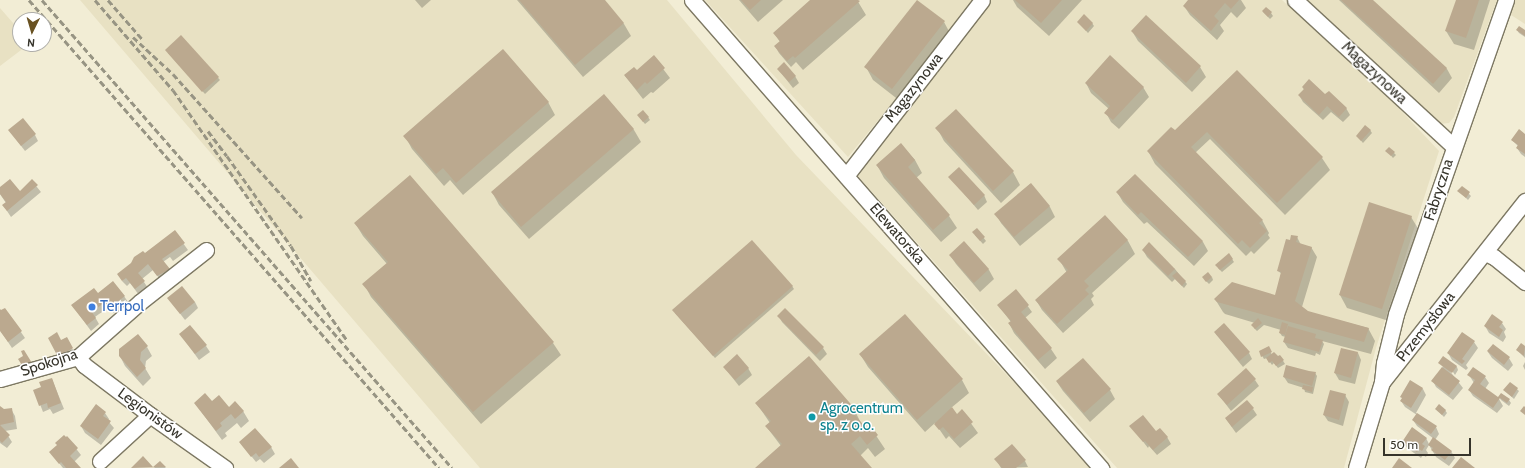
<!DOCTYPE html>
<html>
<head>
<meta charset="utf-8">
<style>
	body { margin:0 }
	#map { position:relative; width:1525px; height:468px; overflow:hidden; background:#f2edd5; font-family:Cabin,sans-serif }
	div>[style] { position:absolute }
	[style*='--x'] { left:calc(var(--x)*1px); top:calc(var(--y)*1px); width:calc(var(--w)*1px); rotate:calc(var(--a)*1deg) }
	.built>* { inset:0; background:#e8e1c3 }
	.shadow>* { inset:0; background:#0003 }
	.building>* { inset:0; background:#bba98f }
	.roads { filter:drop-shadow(1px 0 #7d7863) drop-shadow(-1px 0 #7d7863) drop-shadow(0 1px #7d7863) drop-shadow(0 -1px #7d7863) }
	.minor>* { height:15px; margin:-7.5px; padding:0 7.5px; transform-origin:7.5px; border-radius:7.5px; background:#fff }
	.rail>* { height:3px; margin-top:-1.5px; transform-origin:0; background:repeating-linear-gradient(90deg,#979483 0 6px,transparent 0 9px) }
	.dots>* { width:11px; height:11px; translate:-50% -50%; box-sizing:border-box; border:2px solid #fff; border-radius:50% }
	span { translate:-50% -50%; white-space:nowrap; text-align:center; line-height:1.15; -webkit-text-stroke:3px #fff; paint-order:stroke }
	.street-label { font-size:15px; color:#36342b }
	.shop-label { font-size:15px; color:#366cbe }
	.left { translate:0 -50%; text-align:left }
	.culture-label { font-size:15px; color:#0d838f }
	.north { position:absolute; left:12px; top:12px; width:40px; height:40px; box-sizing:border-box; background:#fff; border:1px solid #afaeaa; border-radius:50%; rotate:185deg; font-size:11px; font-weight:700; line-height:16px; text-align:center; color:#36342b }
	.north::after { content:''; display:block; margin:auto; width:14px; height:18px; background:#695222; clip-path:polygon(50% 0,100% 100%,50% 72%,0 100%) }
	.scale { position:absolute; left:1383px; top:438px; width:88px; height:18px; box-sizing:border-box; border:2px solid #36342b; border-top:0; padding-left:5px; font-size:12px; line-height:14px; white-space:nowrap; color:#36342b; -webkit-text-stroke:3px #fff; paint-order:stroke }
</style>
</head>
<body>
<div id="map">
	<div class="built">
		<div style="clip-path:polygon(80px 0,667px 0,796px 155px,1031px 400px,1090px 468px,480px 468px)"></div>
		<div style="clip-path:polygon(705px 0,977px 0,848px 157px)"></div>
		<div style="clip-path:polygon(990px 0,1282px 0,1391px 100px,1439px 151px,1376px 348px,1344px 468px,1117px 468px,858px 176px)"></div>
		<div style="clip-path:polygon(1303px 0,1497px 0,1454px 117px,1449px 123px,1439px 124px)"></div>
		<div style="clip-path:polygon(1513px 0,1525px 0,1525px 24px,1508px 13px)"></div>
		<div style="clip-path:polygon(0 8px,20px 31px,20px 44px,29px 44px,0 66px)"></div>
	</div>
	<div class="shadow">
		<div style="clip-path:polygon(415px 0,431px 0,422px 8px)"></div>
		<div style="clip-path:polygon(517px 0,603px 0,624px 24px,631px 36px,583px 77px)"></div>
		<div style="clip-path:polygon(739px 0,783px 0,758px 22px)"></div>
		<div style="clip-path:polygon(812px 0,857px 0,866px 15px,803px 70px,796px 62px,791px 67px,779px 53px,775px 46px,780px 42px,774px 33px)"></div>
		<div style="clip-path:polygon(1013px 0,1082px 0,1049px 36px,1017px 7px)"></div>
		<div style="clip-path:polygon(1190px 0,1241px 0,1246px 8px,1237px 18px,1231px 12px,1220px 25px,1224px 31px,1217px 40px,1190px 15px,1184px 6px)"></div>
		<div style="clip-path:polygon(1339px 0,1372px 0,1447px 69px,1452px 78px,1439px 93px)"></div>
		<div style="clip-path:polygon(1457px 0,1490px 0,1474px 50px,1454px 44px,1446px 31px)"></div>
		<div style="clip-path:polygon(1263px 12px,1271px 13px,1273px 16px,1270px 19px)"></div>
		<div style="clip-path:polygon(1146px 16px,1200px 67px,1206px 77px,1192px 92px,1138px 41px,1132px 31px)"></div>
		<div style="clip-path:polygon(944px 22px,951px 35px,900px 101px,873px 80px,866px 67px)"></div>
		<div style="clip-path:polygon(1078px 22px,1092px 23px,1094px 26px,1088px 33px)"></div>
		<div style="clip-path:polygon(1517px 30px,1525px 31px,1525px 37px,1519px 33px)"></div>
		<div style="clip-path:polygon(181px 36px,220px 80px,205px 94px,168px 53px)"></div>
		<div style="clip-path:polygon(654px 57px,670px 78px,653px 93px,651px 92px,643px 99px,625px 76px,637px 72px)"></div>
		<div style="clip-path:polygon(778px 69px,795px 76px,799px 83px,793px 88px)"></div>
		<div style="clip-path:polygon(1237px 71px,1322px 158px,1330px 170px,1285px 215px,1210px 139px,1195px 153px,1262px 220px,1269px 233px,1268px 235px,1270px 238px,1254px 254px,1251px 251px,1246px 256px,1155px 164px,1148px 151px,1175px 132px)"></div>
		<div style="clip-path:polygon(1086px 83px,1143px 87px,1149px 97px,1119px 129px,1111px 122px,1106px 113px,1109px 109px,1091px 93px)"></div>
		<div style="clip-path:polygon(1303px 87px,1325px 96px,1346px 108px,1350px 115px,1343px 122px,1331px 112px,1323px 120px,1303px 102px,1299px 95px,1304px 90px)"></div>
		<div style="clip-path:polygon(604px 95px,634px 130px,641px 142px,529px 239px,499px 205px,492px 192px)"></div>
		<div style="clip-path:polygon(548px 102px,555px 115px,463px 195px,450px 180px,444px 186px,412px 149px,405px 136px)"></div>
		<div style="clip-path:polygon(648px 117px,650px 120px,645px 124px,640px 118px)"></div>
		<div style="clip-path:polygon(937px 128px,1013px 172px,1020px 185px,1001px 203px,944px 141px)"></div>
		<div style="clip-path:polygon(9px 130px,35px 135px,38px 141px,25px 151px)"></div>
		<div style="clip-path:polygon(1370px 130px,1372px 133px,1363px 143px,1357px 136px)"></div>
		<div style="clip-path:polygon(1525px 135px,1525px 157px,1521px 154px,1517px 148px,1518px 146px,1512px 140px)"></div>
		<div style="clip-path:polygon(901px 145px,915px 160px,922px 173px,916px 178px,949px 216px,957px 228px,941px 242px,884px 178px,877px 165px)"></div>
		<div style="clip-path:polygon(1387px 151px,1394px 153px,1396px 155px,1393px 158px)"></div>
		<div style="clip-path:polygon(1135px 175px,1203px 242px,1208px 251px,1194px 266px,1147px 222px,1144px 224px,1123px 202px,1117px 192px)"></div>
		<div style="clip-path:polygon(410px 177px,553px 343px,561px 355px,481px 424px,371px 297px,364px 284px,387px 264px,363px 236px,355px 223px)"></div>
		<div style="clip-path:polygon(950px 177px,984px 195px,987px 202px,978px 210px)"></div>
		<div style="clip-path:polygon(32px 181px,41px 192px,11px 217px,3px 205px,6px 203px,0 194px,0 189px,20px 192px)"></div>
		<div style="clip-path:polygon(1030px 184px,1050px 207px,1055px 217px,1020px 246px,1001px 223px,996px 214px)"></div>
		<div style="clip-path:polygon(1462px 187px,1471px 196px,1468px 200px,1459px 191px)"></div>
		<div style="clip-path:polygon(1105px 216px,1128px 241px,1135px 254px,1092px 293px,1094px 296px,1091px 299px,1094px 305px,1063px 333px,1042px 310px,1036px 300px,1067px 273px,1059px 259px)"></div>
		<div style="clip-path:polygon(1411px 217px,1419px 230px,1389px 321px,1347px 308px,1340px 295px)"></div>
		<div style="clip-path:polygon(977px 229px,986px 241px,983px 244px,975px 235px)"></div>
		<div style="clip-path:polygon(175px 232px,188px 250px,173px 261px,170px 257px,163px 262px,173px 275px,162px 282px,153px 270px,142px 279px,148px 288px,139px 295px,130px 283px,127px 286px,122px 281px,144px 254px)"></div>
		<div style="clip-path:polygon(1297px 237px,1301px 245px,1311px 247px,1317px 257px,1302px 307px,1307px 312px,1368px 328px,1375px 341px,1371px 354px,1322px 341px,1324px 344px,1320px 355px,1316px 353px,1315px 356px,1288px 348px,1284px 342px,1286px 337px,1282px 336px,1280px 333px,1281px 330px,1264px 325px,1257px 331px,1254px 328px,1255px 323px,1225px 314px,1223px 312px,1215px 299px,1276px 296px,1282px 274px,1278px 271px,1289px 241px)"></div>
		<div style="clip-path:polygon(964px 242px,989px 270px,994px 279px,980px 292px,956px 264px,950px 255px)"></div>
		<div style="clip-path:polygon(1143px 250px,1175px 269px,1187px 284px,1184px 288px,1175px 279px,1172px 282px,1147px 257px)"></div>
		<div style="clip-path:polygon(1232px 259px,1234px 262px,1222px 272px,1218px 268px)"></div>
		<div style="clip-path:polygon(1212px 277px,1213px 280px,1209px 284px,1205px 280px)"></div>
		<div style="clip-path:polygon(792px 286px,794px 289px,715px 358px,675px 313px)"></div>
		<div style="clip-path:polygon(1016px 290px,1032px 312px,1025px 318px,1051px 349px,1057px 358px,1045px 369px,1014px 333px,1009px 323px,1011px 322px,998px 305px)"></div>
		<div style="clip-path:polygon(98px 294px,124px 296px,128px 302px,114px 313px,109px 308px,99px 314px,95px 317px,99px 324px,91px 331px,72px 305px)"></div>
		<div style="clip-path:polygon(168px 298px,195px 302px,198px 308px,185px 320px)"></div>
		<div style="clip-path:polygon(5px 309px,25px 338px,12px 348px,0 330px,0 311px)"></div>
		<div style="clip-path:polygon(779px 316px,823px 348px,827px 354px,820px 361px,782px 322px)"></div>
		<div style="clip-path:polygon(1502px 323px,1506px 329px,1504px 332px,1506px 337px,1503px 342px,1489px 333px,1485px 326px)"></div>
		<div style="clip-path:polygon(1215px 333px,1249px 353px,1252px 359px,1243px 367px)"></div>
		<div style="clip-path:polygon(180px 334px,206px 346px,210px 352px,199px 360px)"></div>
		<div style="clip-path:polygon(66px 338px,76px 355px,63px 362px,61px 341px)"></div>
		<div style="clip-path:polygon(1474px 342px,1478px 348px,1466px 365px,1468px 368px,1466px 370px,1452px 360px,1448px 353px)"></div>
		<div style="clip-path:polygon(1521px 344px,1525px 347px,1525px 358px,1517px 350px)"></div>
		<div style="clip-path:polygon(1493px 345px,1509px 358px,1513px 365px,1508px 371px,1492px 358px,1488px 352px)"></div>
		<div style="clip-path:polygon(147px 347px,152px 356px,146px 361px,145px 368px,151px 378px,143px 386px,125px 366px,120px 356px)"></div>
		<div style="clip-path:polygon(1268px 347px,1272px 355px,1277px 358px,1280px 356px,1285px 364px,1278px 368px,1274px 363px,1272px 365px,1267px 358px,1264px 359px,1260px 352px)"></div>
		<div style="clip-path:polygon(1342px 349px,1358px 353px,1361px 360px,1355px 384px,1339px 380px,1335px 373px)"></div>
		<div style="clip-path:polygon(860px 354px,962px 380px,969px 393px,951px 408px,957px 415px,962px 411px,978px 433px,960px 448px,949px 436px,946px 439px,935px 423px,925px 432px,868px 367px)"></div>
		<div style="clip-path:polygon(1444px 358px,1457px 367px,1458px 370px,1455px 375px,1451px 369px,1449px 370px,1463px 388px,1453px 400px,1436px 387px,1433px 381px,1443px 367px,1440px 363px)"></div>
		<div style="clip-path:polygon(1525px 362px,1525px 370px,1523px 366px)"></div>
		<div style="clip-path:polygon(724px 367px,748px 368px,752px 375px,739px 386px)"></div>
		<div style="clip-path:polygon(1315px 373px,1317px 376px,1313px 394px,1305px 392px,1304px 388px,1288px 383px,1284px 377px)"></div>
		<div style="clip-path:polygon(1469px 375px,1485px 377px,1489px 383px,1485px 389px,1499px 399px,1503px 406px,1497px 413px,1473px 396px,1469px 390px,1474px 383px)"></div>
		<div style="clip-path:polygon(825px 377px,855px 411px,862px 425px,867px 431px,871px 428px,885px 449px,875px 457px,868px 448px,860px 456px,870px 468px,756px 468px,781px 446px,766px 426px,770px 423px,757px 404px)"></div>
		<div style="clip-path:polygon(52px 379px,64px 409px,53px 414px,50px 409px,43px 412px,35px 391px,43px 388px)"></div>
		<div style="clip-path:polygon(1255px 380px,1259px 386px,1231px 411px,1218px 394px)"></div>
		<div style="clip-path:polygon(1057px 382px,1110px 390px,1115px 399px,1090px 422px,1063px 391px)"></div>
		<div style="clip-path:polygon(1411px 382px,1423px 389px,1426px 395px,1416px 413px,1436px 427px,1439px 434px,1435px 440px,1451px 451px,1455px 458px,1449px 466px,1436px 457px,1429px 445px,1426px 450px,1428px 453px,1426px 457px,1423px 455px,1421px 458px,1407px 448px,1403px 442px,1426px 438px,1429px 444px,1434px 439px,1417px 426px,1413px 420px,1417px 415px,1405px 407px,1401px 401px)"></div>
		<div style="clip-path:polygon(1510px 383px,1519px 391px,1514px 399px,1504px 390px)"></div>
		<div style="clip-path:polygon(1502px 394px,1509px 400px,1511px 403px,1509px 406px,1501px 400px,1499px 397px)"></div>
		<div style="clip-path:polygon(1345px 395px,1349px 402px,1343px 426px,1328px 421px,1324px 415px)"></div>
		<div style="clip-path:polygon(212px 402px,243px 411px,249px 421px,241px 428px,237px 423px,225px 433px,227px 436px,222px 440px,195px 403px)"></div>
		<div style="clip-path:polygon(0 407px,4px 410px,11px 409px,15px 416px,17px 429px,5px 431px,12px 442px,7px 448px,0 443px)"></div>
		<div style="clip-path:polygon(1253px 409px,1257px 415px,1236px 433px,1226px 419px)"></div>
		<div style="clip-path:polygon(1436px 409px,1445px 410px,1447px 413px,1444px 417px)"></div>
		<div style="clip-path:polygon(105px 413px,109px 419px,108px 421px,114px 428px,101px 445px,85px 433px,81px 426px)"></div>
		<div style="clip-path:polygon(1131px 426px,1167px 437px,1171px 444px,1157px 455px,1149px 446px,1148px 448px)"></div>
		<div style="clip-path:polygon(67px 437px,81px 455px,74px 462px,79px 468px,63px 468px,50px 452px)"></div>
		<div style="clip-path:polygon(240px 442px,271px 447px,275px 454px,264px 463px,260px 459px,256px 462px)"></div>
		<div style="clip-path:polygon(996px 459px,1025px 461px,1028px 467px,1001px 468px)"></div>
		<div style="clip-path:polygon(160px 462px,166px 468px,154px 468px)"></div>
	</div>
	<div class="building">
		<div style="clip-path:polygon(519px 0,605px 0,624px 23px,575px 65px)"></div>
		<div style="clip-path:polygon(741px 0,761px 0,750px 10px)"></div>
		<div style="clip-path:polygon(810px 0,858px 0,860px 1px,795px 58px,793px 56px,787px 61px,774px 46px,780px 41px,773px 33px)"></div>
		<div style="clip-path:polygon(917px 0,945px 21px,892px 89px,864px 67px)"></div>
		<div style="clip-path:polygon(1015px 0,1062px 0,1041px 23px)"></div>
		<div style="clip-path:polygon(1188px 0,1239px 0,1231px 9px,1225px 3px,1214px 16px,1219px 21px,1211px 31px,1183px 6px)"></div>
		<div style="clip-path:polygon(1341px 0,1373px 0,1447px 68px,1433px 84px)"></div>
		<div style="clip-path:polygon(1456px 0,1479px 0,1466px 38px,1445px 31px)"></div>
		<div style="clip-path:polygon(1266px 7px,1272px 12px,1268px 17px,1262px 11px)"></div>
		<div style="clip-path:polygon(1084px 14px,1093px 23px,1086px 31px,1077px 22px)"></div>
		<div style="clip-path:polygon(1146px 15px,1201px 66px,1186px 83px,1131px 31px)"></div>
		<div style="clip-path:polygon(1519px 26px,1525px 30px,1525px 36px,1516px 30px)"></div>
		<div style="clip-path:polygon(181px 35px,219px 77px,202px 92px,165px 50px)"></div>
		<div style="clip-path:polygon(503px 49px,549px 102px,456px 183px,443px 168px,436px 174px,403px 136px)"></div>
		<div style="clip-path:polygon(654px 55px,665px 68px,647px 84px,645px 82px,637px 90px,624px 75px,634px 67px,637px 70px)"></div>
		<div style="clip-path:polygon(1110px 55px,1144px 87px,1113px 120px,1104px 113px,1110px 106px,1085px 83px)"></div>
		<div style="clip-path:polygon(784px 62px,796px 76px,789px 82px,777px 69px)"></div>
		<div style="clip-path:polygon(1237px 70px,1323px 157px,1277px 203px,1207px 132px,1191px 147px,1263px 220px,1259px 223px,1267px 231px,1250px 248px,1242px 240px,1238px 244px,1147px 151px,1171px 127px,1175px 130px)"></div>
		<div style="clip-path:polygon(1309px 79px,1325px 94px,1329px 91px,1347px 108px,1339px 117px,1327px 106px,1319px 115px,1298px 95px,1304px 89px,1302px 87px)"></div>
		<div style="clip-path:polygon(604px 94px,634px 129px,521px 227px,491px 192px)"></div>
		<div style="clip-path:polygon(956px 109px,1014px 171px,993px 191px,935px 128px)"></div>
		<div style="clip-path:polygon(643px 110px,649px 117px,643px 122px,637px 115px)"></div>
		<div style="clip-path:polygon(23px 118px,36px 134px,21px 146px,8px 130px)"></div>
		<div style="clip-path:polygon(1365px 125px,1371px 130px,1361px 141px,1356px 136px)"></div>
		<div style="clip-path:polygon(1519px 129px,1525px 134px,1525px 154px,1516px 148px,1518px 145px,1511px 140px)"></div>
		<div style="clip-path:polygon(901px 143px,915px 160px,908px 167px,950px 215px,933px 230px,876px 165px)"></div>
		<div style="clip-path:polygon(1389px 147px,1395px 152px,1391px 156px,1385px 151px)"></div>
		<div style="clip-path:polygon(959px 167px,985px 195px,974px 205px,948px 177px)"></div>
		<div style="clip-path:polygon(1135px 174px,1203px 241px,1188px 257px,1141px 212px,1138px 215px,1116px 192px)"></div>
		<div style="clip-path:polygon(410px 175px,554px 342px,473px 412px,362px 284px,388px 262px,354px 223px)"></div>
		<div style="clip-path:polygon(10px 179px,20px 191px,32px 179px,38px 185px,7px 211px,2px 205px,6px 202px,0 194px,0 187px)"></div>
		<div style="clip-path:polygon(1031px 183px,1050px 206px,1014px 237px,994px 214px)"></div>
		<div style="clip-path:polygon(1462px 186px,1470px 192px,1466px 198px,1457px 191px)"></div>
		<div style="clip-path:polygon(1369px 202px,1412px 216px,1382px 309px,1339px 295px)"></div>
		<div style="clip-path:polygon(1105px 215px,1128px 240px,1084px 281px,1089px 286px,1085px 290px,1089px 294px,1057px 324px,1035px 300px,1068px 270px,1057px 259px)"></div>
		<div style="clip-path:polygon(977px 228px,985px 237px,980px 241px,972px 232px)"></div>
		<div style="clip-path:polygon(175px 230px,185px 243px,162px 259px,170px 269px,157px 276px,148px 264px,138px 273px,145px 281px,135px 289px,126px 278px,122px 281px,117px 274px,131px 263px,134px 257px,143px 251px,145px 253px)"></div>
		<div style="clip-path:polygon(1291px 235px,1298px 236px,1296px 242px,1312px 247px,1295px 301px,1308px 311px,1369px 328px,1364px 342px,1217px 302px,1214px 299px,1232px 282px,1275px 295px,1281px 272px,1277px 271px,1286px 239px,1290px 240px)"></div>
		<div style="clip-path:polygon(752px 240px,793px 286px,713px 356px,672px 310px)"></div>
		<div style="clip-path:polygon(964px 241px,989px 269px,974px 283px,949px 255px)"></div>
		<div style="clip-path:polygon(1149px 242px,1175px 269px,1168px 276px,1142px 250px)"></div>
		<div style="clip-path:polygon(1229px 253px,1233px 259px,1220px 270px,1215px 265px)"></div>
		<div style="clip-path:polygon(1177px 272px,1186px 281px,1182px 286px,1172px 276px)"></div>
		<div style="clip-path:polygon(1208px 272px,1212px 277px,1206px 282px,1202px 277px)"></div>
		<div style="clip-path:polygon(113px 281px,125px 296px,109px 308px,105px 302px,96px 309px,96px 308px,91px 311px,96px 318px,87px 325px,71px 305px,94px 288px,98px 293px)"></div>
		<div style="clip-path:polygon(182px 286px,195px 302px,180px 314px,167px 298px)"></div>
		<div style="clip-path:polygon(1016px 289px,1029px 305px,1021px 312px,1052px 348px,1038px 360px,1008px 323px,1011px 321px,997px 305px)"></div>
		<div style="clip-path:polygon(5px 308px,22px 331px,8px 342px,0 331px,0 309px,1px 310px)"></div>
		<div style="clip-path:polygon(785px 308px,824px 347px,816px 355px,777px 316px)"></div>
		<div style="clip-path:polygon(905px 314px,963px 379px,917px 420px,859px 354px)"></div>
		<div style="clip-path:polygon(1492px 314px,1503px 322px,1499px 327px,1503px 330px,1499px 337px,1484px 326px)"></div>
		<div style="clip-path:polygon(1258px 318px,1262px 323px,1255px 329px,1251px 325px)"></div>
		<div style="clip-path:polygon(1282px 322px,1288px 324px,1285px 335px,1279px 333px)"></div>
		<div style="clip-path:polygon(1224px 323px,1250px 352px,1239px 361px,1214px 332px)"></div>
		<div style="clip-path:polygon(190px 325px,207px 345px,195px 354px,179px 334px)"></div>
		<div style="clip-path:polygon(1288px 326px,1316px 334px,1315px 338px,1323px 340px,1319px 352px,1283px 342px)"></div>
		<div style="clip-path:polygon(57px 332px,61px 340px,67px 337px,73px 348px,58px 357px,48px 338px)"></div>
		<div style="clip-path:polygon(1462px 332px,1475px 341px,1462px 359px,1465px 361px,1462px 364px,1447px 353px)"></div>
		<div style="clip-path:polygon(138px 334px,148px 346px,141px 352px,140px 360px,146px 368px,137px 377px,119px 356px,119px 349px)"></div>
		<div style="clip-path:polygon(1521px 343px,1525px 346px,1524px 356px,1516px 350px)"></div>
		<div style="clip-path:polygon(1493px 344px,1510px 357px,1504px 365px,1487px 351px)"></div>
		<div style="clip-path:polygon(1269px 346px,1272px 352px,1261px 357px,1259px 351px)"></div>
		<div style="clip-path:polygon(1341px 348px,1358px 352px,1351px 378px,1334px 373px)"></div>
		<div style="clip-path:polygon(24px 350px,32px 363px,23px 367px,18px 359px,23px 356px,21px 351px)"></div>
		<div style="clip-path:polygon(1274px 352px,1278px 356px,1280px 355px,1284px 360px,1276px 366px,1272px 361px,1269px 363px,1266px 358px)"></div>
		<div style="clip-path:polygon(737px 354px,749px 368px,735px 380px,723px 367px)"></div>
		<div style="clip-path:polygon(809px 356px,856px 410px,853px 413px,867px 429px,871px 426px,878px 435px,867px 445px,860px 436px,851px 444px,872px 468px,755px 468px,782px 444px,765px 426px,771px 421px,755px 403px)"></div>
		<div style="clip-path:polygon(1443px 356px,1457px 366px,1452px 373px,1438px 363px)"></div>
		<div style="clip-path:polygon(1083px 358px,1111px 389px,1084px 413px,1056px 381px)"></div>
		<div style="clip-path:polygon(1286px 365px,1309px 371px,1307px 379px,1309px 371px,1316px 372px,1312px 386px,1283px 377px)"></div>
		<div style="clip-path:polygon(1442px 367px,1460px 381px,1449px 395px,1431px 381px)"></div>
		<div style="clip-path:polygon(1473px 367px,1486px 376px,1480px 384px,1498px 397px,1501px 393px,1510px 399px,1507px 403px,1500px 398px,1493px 408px,1468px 390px,1475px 380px,1467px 375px)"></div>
		<div style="clip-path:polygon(1246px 368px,1256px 379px,1227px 405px,1217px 394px)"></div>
		<div style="clip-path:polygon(52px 378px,61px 403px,48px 408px,47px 403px,39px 406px,33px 390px,41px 387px,39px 382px)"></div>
		<div style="clip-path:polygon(1410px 380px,1423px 388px,1411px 408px,1400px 401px,1402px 398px,1400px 397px)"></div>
		<div style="clip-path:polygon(1510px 382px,1518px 388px,1512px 397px,1503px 390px)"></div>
		<div style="clip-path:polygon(1303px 385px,1313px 387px,1312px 392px,1302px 389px)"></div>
		<div style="clip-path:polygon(1330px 390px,1346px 394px,1339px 420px,1323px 415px)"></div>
		<div style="clip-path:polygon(205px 393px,212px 401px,219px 395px,229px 407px,235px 401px,244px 411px,235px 419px,231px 414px,220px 423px,222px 426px,216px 431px,194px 403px)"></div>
		<div style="clip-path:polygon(1247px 400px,1254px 408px,1232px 427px,1225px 418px)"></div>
		<div style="clip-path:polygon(96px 404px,106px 412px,103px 416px,111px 421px,98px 439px,80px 426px)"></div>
		<div style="clip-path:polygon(1439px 404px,1446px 410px,1442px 415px,1435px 409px)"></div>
		<div style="clip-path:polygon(0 406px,4px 409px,12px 408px,14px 422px,0 425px,10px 435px,2px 443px,0 441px)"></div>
		<div style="clip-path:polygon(1524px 406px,1525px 407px,1525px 415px,1520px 411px)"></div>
		<div style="clip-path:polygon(952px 407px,957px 414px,962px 409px,973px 422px,954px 439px,943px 427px,939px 430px,934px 424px)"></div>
		<div style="clip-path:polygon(1417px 413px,1437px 426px,1431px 434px,1412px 420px)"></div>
		<div style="clip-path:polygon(1143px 415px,1156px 431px,1160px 428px,1168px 437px,1153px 450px,1145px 441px,1143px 442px,1129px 426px)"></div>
		<div style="clip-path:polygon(1412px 427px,1427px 438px,1422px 444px,1425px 446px,1422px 451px,1419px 449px,1417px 452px,1402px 442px)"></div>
		<div style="clip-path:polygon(255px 428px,272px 447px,259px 457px,256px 453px,251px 457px,239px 442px)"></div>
		<div style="clip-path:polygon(64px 435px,66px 437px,67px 436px,78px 448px,70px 456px,81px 468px,66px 468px,61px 462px,59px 464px,49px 452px,57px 445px,55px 443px)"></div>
		<div style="clip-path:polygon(1433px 437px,1452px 451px,1445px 460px,1431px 450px,1433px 448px,1428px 445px)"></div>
		<div style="clip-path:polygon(1012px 444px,1026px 460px,1016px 468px,1002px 468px,994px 459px)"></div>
		<div style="clip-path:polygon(143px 456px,153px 467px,160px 461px,166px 467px,131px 468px)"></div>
		<div style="clip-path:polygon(1461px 457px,1475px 468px,1452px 468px)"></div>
		<div style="clip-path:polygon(291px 458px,299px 468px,279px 468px)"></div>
		<div style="clip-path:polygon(1399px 458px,1412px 468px,1392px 468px)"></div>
	</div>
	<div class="roads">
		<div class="minor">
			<div style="--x:692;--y:0;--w:622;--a:48.85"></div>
			<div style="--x:1295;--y:0;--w:215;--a:42.7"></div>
			<div style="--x:846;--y:176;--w:222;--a:-52.3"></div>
			<div style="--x:1485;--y:253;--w:10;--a:24"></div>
			<div style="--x:1494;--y:257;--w:40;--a:39"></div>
			<div style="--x:78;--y:357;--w:10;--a:53"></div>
			<div style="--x:84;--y:365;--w:83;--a:37.1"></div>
			<div style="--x:150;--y:415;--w:92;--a:35.2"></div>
			<div style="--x:0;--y:379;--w:81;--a:-15.8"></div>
			<div style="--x:78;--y:357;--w:83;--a:-41.6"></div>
			<div style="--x:140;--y:302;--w:84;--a:-38.2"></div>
			<div style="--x:1382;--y:382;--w:19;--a:-84"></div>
			<div style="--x:1384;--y:363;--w:50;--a:-76.2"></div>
			<div style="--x:1396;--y:314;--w:333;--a:-70.7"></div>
			<div style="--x:100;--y:461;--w:68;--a:-42.6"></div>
			<div style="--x:1356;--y:468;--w:90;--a:-73.2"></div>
			<div style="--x:1382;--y:382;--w:231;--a:-51.7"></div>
		</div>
	</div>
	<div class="rail">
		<div style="--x:29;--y:0;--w:622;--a:48.78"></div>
		<div style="--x:42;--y:0;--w:622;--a:48.78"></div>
		<div style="--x:95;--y:0;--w:119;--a:49.1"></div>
		<div style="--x:173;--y:90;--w:305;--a:55.2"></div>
		<div style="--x:108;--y:0;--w:53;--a:48.8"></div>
		<div style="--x:133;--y:37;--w:54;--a:42.8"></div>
		<div style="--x:173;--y:74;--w:193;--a:48.1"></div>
		<div style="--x:208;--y:131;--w:31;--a:53"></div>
		<div style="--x:227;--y:156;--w:110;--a:54.6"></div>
		<div style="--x:291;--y:246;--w:40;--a:60.3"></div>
	</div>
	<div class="dots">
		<div style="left:92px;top:307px;background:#3f7fe0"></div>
		<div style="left:812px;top:417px;background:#0f9aa8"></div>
	</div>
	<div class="street-label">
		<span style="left:1374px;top:73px;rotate:43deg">Magazynowa</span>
		<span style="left:914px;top:88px;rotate:-52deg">Magazynowa</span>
		<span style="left:1439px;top:190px;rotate:-72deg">Fabryczna</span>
		<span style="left:897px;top:234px;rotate:49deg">Elewatorska</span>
		<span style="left:1426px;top:327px;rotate:-52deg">Przemysłowa</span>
		<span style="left:49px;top:363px;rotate:-18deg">Spokojna</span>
		<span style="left:150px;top:414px;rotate:36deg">Legionistów</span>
	</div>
	<div class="shop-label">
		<span class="left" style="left:100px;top:307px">Terrpol</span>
	</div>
	<div class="culture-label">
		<span class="left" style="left:820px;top:417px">Agrocentrum<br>sp. z o.o.</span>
	</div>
	<div class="north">N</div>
	<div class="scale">50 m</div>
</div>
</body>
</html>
